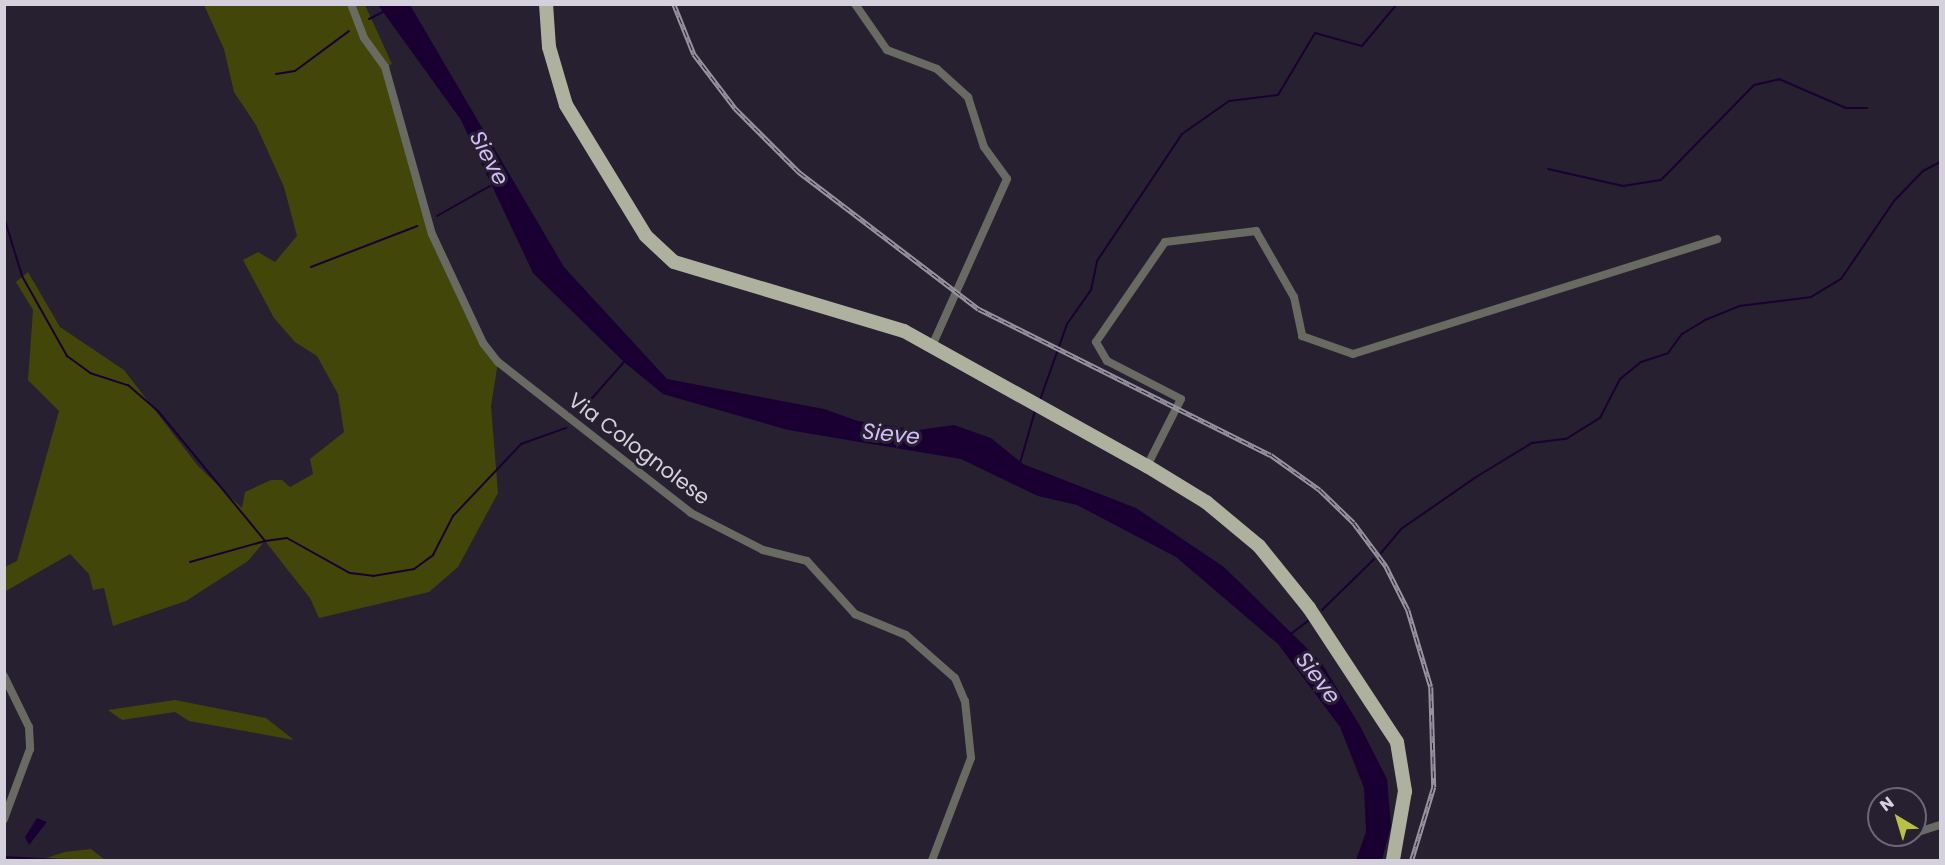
<!DOCTYPE html>
<html>
<head>
<meta charset="utf-8">
<style>
	body { margin:0 }
	#map { position:relative; width:1945px; height:865px; overflow:hidden; background:#262030; font-family:Poppins,sans-serif }
	div>[style] { position:absolute }
	[style*='--x'] { left:calc(var(--x)*1px); top:calc(var(--y)*1px); width:calc(var(--w)*1px); rotate:calc(var(--a)*1deg) }
	.green>* { inset:0; background:#434609 }
	.water>* { inset:0; background:#1a0032 }
	.stream>* { height:2px; margin:-1px; padding:0 1px; transform-origin:1px; border-radius:1px; background:#1a0032 }
	.street>* { height:8px; margin:-4px; padding:0 4px; transform-origin:4px; border-radius:4px; background:#696a61 }
	.primary>* { height:14px; margin:-7px; padding:0 7px; transform-origin:7px; border-radius:7px; background:#aeb19d }
	.rail>* { height:4.5px; margin-top:-2.25px; transform-origin:0; background:repeating-linear-gradient(90deg,#262030 0 7px,#97939f 0 14px); box-sizing:border-box; border-block:2px solid #97939f }
	span { translate:-50% -50%; white-space:nowrap; text-align:center; line-height:1.15; -webkit-text-stroke:6px #262030; paint-order:stroke }
	.street-label { font-size:21px; color:#d5d1dc }
	.water-label { font-size:22px; color:#d4bcfa; font-style:italic }
	.frame { position:absolute; inset:0; border:6px solid #d5d1dc; pointer-events:none }
	.north { position:absolute; left:1867px; top:787px; width:60px; height:60px; box-sizing:border-box; background:#262030; border:2px solid #6c6775; border-radius:50%; rotate:322deg; font-size:16px; font-weight:700; line-height:24px; text-align:center; color:#d5d1dc }
	.north::after { content:''; display:block; margin:auto; width:21px; height:27px; background:#b9c046; clip-path:polygon(50% 0,100% 100%,50% 72%,0 100%) }
</style>
</head>
<body>
<div id="map">
	<div class="green">
		<div style="clip-path:polygon(204px 5px,365px 5px,392px 64px,385px 67px,432px 234px,483px 343px,498px 362px,491px 406px,498px 493px,458px 567px,429px 592px,319px 618px,310px 598px,265px 541px,248px 561px,186px 601px,113px 626px,104px 588px,93px 590px,89px 574px,70px 554px,6px 591px,5px 601px,5px 567px,17px 561px,59px 411px,28px 380px,33px 310px,16px 282px,28px 272px,60px 327px,124px 370px,198px 466px,242px 508px,245px 492px,271px 480px,282px 480px,290px 487px,313px 474px,310px 459px,344px 432px,338px 394px,317px 356px,295px 342px,274px 318px,243px 260px,258px 252px,275px 262px,297px 236px,284px 187px,256px 125px,234px 92px,224px 49px)"></div>
		<div style="clip-path:polygon(175px 700px,266px 718px,294px 740px,189px 721px,175px 712px,122px 720px,108px 710px)"></div>
		<div style="clip-path:polygon(91px 849px,105px 860px,46px 858px,65px 852px)"></div>
	</div>
	<div class="water">
		<div style="clip-path:polygon(378px 5px,410px 5px,564px 267px,667px 379px,824px 409px,858px 421px,918px 430px,954px 425px,991px 438px,1023px 464px,1136px 508px,1224px 567px,1321px 662px,1360px 726px,1387px 779px,1391px 826px,1382px 860px,1356px 860px,1366px 832px,1364px 788px,1340px 727px,1278px 644px,1176px 557px,1077px 505px,1038px 496px,961px 459px,788px 430px,663px 394px,624px 362px,533px 273px,461px 120px)"></div>
		<div style="clip-path:polygon(37px 818px,47px 822px,29px 845px,25px 837px)"></div>
	</div>
	<div class="stream">
		<div style="--x:369;--y:19;--w:16;--a:-27"></div>
		<div style="--x:276;--y:74;--w:19;--a:-9"></div>
		<div style="--x:295;--y:71;--w:67;--a:-36.5"></div>
		<div style="--x:1548;--y:169;--w:77;--a:12.8"></div>
		<div style="--x:1623;--y:186;--w:38;--a:-9"></div>
		<div style="--x:1661;--y:180;--w:133;--a:-45.6"></div>
		<div style="--x:1754;--y:85;--w:26;--a:-13"></div>
		<div style="--x:1779;--y:79;--w:73;--a:23.4"></div>
		<div style="--x:1846;--y:108;--w:21;--a:0"></div>
		<div style="--x:437;--y:216;--w:61;--a:-29.5"></div>
		<div style="--x:4;--y:217;--w:62;--a:73"></div>
		<div style="--x:22;--y:276;--w:92;--a:60.6"></div>
		<div style="--x:67;--y:356;--w:29;--a:36"></div>
		<div style="--x:90;--y:373;--w:40;--a:18"></div>
		<div style="--x:128;--y:385;--w:40;--a:41"></div>
		<div style="--x:158;--y:411;--w:168;--a:50.5"></div>
		<div style="--x:265;--y:541;--w:22;--a:-8"></div>
		<div style="--x:287;--y:538;--w:72;--a:29.1"></div>
		<div style="--x:350;--y:573;--w:23;--a:7"></div>
		<div style="--x:373;--y:576;--w:42;--a:-9.7"></div>
		<div style="--x:414;--y:569;--w:24;--a:-36"></div>
		<div style="--x:433;--y:555;--w:44;--a:-62.9"></div>
		<div style="--x:453;--y:516;--w:99;--a:-46.6"></div>
		<div style="--x:521;--y:444;--w:48;--a:-19.6"></div>
		<div style="--x:311;--y:267;--w:114;--a:-21.1"></div>
		<div style="--x:1040;--y:400;--w:81;--a:-70.4"></div>
		<div style="--x:1067;--y:324;--w:42;--a:-54.8"></div>
		<div style="--x:1091;--y:290;--w:30;--a:-78"></div>
		<div style="--x:1097;--y:261;--w:153;--a:-56.2"></div>
		<div style="--x:1182;--y:134;--w:57;--a:-35.1"></div>
		<div style="--x:1229;--y:101;--w:49;--a:-7"></div>
		<div style="--x:1278;--y:95;--w:72;--a:-59.2"></div>
		<div style="--x:1315;--y:33;--w:49;--a:15.5"></div>
		<div style="--x:1362;--y:46;--w:55;--a:-50.2"></div>
		<div style="--x:579;--y:413;--w:68;--a:-48.6"></div>
		<div style="--x:1020;--y:463;--w:54;--a:-73.9"></div>
		<div style="--x:1381;--y:553;--w:31;--a:-50"></div>
		<div style="--x:1401;--y:529;--w:91;--a:-34.7"></div>
		<div style="--x:1476;--y:477;--w:66;--a:-31.3"></div>
		<div style="--x:1532;--y:443;--w:34;--a:-7"></div>
		<div style="--x:1566;--y:439;--w:40;--a:-32"></div>
		<div style="--x:1600;--y:418;--w:44;--a:-62.9"></div>
		<div style="--x:1620;--y:379;--w:27;--a:-39"></div>
		<div style="--x:1641;--y:362;--w:28;--a:-18"></div>
		<div style="--x:1668;--y:353;--w:24;--a:-54"></div>
		<div style="--x:1682;--y:334;--w:27;--a:-31"></div>
		<div style="--x:1705;--y:320;--w:37;--a:-22"></div>
		<div style="--x:1739;--y:306;--w:73;--a:-7.1"></div>
		<div style="--x:1811;--y:297;--w:35;--a:-31"></div>
		<div style="--x:1841;--y:279;--w:94;--a:-55.8"></div>
		<div style="--x:1894;--y:201;--w:42;--a:-46"></div>
		<div style="--x:1923;--y:171;--w:19;--a:-28"></div>
		<div style="--x:190;--y:562;--w:78;--a:-15.6"></div>
		<div style="--x:1322;--y:610;--w:73;--a:-44.4"></div>
		<div style="--x:1292;--y:633;--w:21;--a:-37"></div>
		<div style="--x:4;--y:857;--w:53;--a:3.2"></div>
		<div style="--x:74;--y:860;--w:17;--a:0"></div>
	</div>
	<div class="street">
		<div style="--x:351;--y:4;--w:36;--a:69"></div>
		<div style="--x:364;--y:38;--w:36;--a:54"></div>
		<div style="--x:385;--y:67;--w:173;--a:74.3"></div>
		<div style="--x:432;--y:234;--w:120;--a:64.9"></div>
		<div style="--x:483;--y:343;--w:24;--a:52"></div>
		<div style="--x:498;--y:362;--w:245;--a:38"></div>
		<div style="--x:691;--y:513;--w:81;--a:27.2"></div>
		<div style="--x:763;--y:550;--w:45;--a:14"></div>
		<div style="--x:807;--y:561;--w:72;--a:47.8"></div>
		<div style="--x:855;--y:614;--w:55;--a:22.4"></div>
		<div style="--x:906;--y:635;--w:65;--a:41.3"></div>
		<div style="--x:955;--y:678;--w:25;--a:67"></div>
		<div style="--x:965;--y:701;--w:57;--a:84"></div>
		<div style="--x:971;--y:758;--w:109;--a:110.9"></div>
		<div style="--x:855;--y:4;--w:56;--a:55.2"></div>
		<div style="--x:887;--y:50;--w:53;--a:20.8"></div>
		<div style="--x:937;--y:69;--w:42;--a:42.1"></div>
		<div style="--x:968;--y:97;--w:52;--a:72.3"></div>
		<div style="--x:984;--y:147;--w:39;--a:54"></div>
		<div style="--x:1007;--y:179;--w:183;--a:114.2"></div>
		<div style="--x:1147;--y:466;--w:75;--a:-63.1"></div>
		<div style="--x:1181;--y:399;--w:83;--a:-152.8"></div>
		<div style="--x:1107;--y:361;--w:22;--a:-120"></div>
		<div style="--x:1096;--y:342;--w:121;--a:-55.4"></div>
		<div style="--x:1165;--y:242;--w:92;--a:-6.9"></div>
		<div style="--x:1256;--y:231;--w:76;--a:60.1"></div>
		<div style="--x:1294;--y:297;--w:40;--a:78"></div>
		<div style="--x:1302;--y:336;--w:54;--a:19.4"></div>
		<div style="--x:1353;--y:354;--w:382;--a:-17.5"></div>
		<div style="--x:4;--y:676;--w:57;--a:63.9"></div>
		<div style="--x:29;--y:727;--w:22;--a:87"></div>
		<div style="--x:30;--y:749;--w:75;--a:110.4"></div>
		<div style="--x:1915;--y:833;--w:26;--a:-18"></div>
		<div style="--x:1896;--y:839;--w:14;--a:-17"></div>
	</div>
	<div class="primary">
		<div style="--x:546;--y:4;--w:43;--a:86"></div>
		<div style="--x:549;--y:47;--w:60;--a:73.7"></div>
		<div style="--x:566;--y:105;--w:153;--a:58.6"></div>
		<div style="--x:646;--y:236;--w:38;--a:43"></div>
		<div style="--x:674;--y:262;--w:240;--a:16.7"></div>
		<div style="--x:904;--y:331;--w:278;--a:29.1"></div>
		<div style="--x:1147;--y:466;--w:69;--a:31.4"></div>
		<div style="--x:1206;--y:502;--w:69;--a:39.7"></div>
		<div style="--x:1259;--y:546;--w:80;--a:51.1"></div>
		<div style="--x:1309;--y:608;--w:160;--a:56.7"></div>
		<div style="--x:1397;--y:742;--w:50;--a:80.7"></div>
		<div style="--x:1405;--y:791;--w:70;--a:99.9"></div>
	</div>
	<div class="rail">
		<div style="--x:674;--y:4;--w:54;--a:68.2"></div>
		<div style="--x:694;--y:54;--w:68;--a:52.8"></div>
		<div style="--x:735;--y:108;--w:91;--a:45"></div>
		<div style="--x:799;--y:172;--w:226;--a:37.3"></div>
		<div style="--x:979;--y:309;--w:326;--a:26.6"></div>
		<div style="--x:1271;--y:455;--w:60;--a:35.5"></div>
		<div style="--x:1320;--y:490;--w:47;--a:44.1"></div>
		<div style="--x:1354;--y:523;--w:54;--a:53.3"></div>
		<div style="--x:1386;--y:566;--w:49;--a:63.4"></div>
		<div style="--x:1408;--y:610;--w:80;--a:73.4"></div>
		<div style="--x:1431;--y:687;--w:100;--a:88.3"></div>
		<div style="--x:1434;--y:787;--w:76;--a:106.8"></div>
	</div>
	<div class="street-label">
		<span style="left:639px;top:449px;rotate:37deg">Via Colognolese</span>
	</div>
	<div class="water-label">
		<span style="left:489px;top:158px;rotate:62deg">Sieve</span>
		<span style="left:891px;top:434px;rotate:6deg">Sieve</span>
		<span style="left:1318px;top:678px;rotate:53deg">Sieve</span>
	</div>
	<div class="frame"></div>
	<div class="north">N</div>
</div>
</body>
</html>
